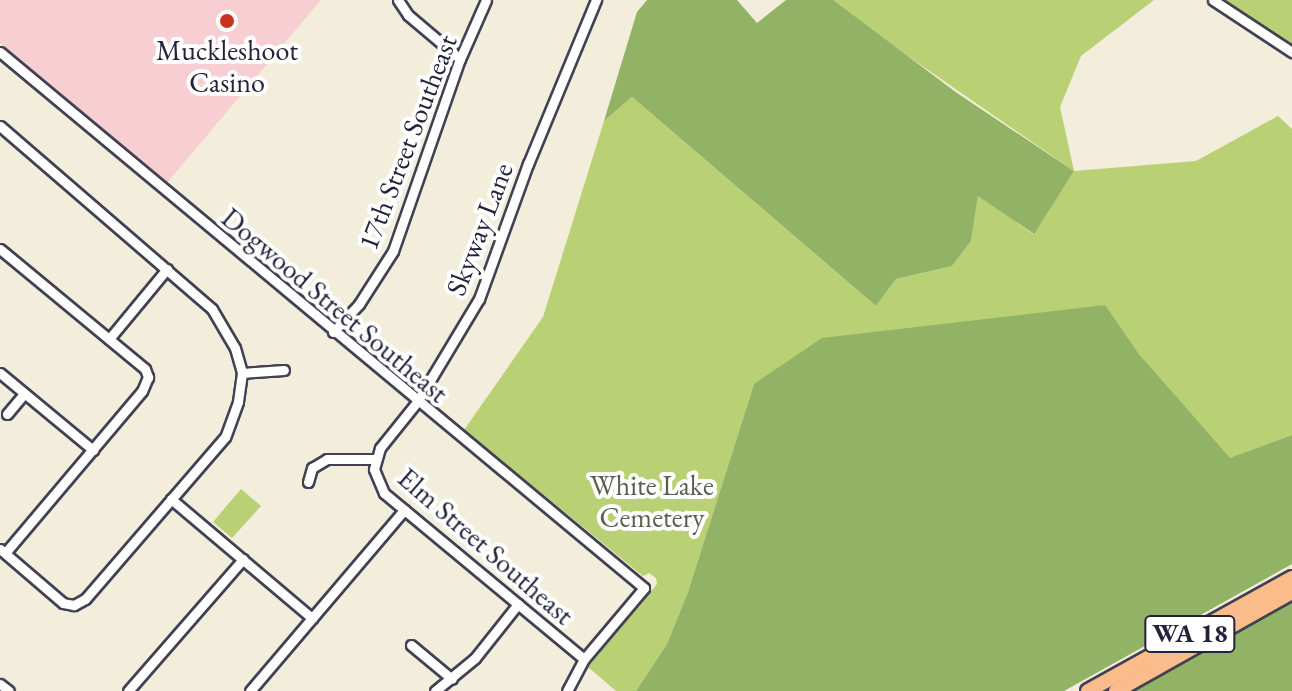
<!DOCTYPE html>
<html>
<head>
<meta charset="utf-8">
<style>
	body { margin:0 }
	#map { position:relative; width:1292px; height:691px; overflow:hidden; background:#f2eedb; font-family:"EB Garamond",serif }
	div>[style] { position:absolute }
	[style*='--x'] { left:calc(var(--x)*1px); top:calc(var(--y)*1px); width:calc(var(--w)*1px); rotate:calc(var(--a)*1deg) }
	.built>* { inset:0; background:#f7cfd3 }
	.green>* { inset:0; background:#b9d074 }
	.forest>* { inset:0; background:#92b266 }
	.roads { filter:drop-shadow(2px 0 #414153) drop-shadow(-2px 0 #414153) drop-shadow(0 2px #414153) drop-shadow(0 -2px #414153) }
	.minor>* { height:9px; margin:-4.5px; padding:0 4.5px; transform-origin:4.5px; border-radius:4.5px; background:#fff }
	.highway>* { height:14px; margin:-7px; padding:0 7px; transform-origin:7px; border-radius:7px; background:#fabc8b }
	.dots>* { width:22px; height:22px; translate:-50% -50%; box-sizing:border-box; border:4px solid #fff; border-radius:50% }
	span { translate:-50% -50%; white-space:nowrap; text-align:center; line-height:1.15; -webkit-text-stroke:8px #fff; paint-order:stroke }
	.shield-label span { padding:2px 6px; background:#fff; border:2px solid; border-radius:6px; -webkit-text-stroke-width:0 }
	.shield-label { font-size:26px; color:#22223b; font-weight:700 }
	.poi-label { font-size:28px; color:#22223b }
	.street-label { font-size:28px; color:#22223b }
	.park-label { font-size:28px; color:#575f4f }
</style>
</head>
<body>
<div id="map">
	<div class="built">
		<div style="clip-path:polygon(0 0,321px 0,167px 183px,0 43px)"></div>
	</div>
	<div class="green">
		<div style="clip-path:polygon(827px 0,1154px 0,1081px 56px,1060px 107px,1074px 171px,1196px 161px,1278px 116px,1292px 129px,1292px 435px,1230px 459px,1139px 354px,1104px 305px,754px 384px,688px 592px,667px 644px,636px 691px,616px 691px,588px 667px,657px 584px,656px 578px,649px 573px,643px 576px,464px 430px,543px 317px,604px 121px,632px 97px,876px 306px,896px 279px,952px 266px,971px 241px,978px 195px,1033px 234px,1074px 171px)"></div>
		<div style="clip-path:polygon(1213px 0,1292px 0,1292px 52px)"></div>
		<div style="clip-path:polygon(241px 489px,261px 506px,232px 538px,213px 522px)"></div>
	</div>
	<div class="forest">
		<div style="clip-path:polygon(647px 0,737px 0,757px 23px,786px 0,833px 0,957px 93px,1074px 171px,1034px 234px,978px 196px,971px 241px,952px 266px,896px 279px,876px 306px,632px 97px,604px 121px,637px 12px)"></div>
		<div style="clip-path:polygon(1105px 305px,1139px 354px,1230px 458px,1292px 435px,1292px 564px,1064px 691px,636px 691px,667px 644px,688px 592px,754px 384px,822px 338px)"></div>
		<div style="clip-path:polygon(1292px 601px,1292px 691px,1130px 691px,1231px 635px)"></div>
	</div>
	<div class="roads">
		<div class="minor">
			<div style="--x:398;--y:0;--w:18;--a:56"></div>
			<div style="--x:408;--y:15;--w:68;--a:40.2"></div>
			<div style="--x:1213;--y:0;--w:95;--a:33.4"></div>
			<div style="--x:0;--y:52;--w:838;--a:39.77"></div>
			<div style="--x:644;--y:588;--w:93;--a:130.2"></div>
			<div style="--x:584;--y:659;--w:36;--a:118"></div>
			<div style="--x:0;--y:126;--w:280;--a:40.8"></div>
			<div style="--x:212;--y:309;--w:45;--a:59.5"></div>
			<div style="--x:235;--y:348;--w:26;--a:74"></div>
			<div style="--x:242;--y:373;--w:29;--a:98"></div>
			<div style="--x:238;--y:402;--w:37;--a:110"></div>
			<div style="--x:225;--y:437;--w:214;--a:130.8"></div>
			<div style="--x:85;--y:599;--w:13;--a:151"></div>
			<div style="--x:74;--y:605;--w:11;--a:-170"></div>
			<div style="--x:63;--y:603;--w:83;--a:-139.4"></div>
			<div style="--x:0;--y:249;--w:188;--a:39.6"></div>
			<div style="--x:145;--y:369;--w:9;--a:69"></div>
			<div style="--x:148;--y:377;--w:15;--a:113"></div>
			<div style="--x:142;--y:391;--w:212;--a:130.2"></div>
			<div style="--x:333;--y:332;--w:38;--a:-47"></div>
			<div style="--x:359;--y:304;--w:63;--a:-57.3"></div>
			<div style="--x:393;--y:251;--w:203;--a:-70.8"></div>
			<div style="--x:460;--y:59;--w:64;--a:-66.2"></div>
			<div style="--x:109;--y:339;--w:91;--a:-50.4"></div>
			<div style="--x:0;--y:373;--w:121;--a:39.6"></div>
			<div style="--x:242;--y:373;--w:42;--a:-4.1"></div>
			<div style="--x:7;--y:414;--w:26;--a:-50"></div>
			<div style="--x:308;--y:482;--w:15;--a:-74"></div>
			<div style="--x:312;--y:468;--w:17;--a:-31"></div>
			<div style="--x:327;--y:459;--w:47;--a:0"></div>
			<div style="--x:171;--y:499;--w:185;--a:40.2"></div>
			<div style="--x:411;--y:645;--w:53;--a:39.7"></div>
			<div style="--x:584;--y:659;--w:260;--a:-140.3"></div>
			<div style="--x:384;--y:493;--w:26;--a:-113"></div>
			<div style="--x:374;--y:469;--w:22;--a:-74"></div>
			<div style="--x:380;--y:448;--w:59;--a:-51.2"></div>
			<div style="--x:417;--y:402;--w:120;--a:-59"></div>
			<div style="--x:479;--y:299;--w:144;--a:-70.1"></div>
			<div style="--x:528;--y:164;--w:178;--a:-67.5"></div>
			<div style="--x:0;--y:684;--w:11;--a:38"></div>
			<div style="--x:128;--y:691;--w:175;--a:-48.9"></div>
			<div style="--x:250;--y:691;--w:238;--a:-49.6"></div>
			<div style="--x:435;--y:691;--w:52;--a:-39.5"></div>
			<div style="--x:475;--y:658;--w:69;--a:-51.5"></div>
		</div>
		<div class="highway">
			<div style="--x:1088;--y:691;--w:233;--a:-29"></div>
			<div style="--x:1116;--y:691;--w:202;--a:-29.4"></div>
		</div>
	</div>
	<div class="dots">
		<div style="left:227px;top:21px;background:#c8321e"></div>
	</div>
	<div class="shield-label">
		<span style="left:1190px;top:634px">WA 18</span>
	</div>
	<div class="poi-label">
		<span style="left:227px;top:66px">Muckleshoot<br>Casino</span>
	</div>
	<div class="street-label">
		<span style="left:407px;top:142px;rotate:-69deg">17th Street Southeast</span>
		<span style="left:479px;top:229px;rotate:-69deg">Skyway Lane</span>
		<span style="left:335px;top:305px;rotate:40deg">Dogwood Street Southeast</span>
		<span style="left:486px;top:546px;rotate:41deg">Elm Street Southeast</span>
	</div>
	<div class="park-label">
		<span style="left:652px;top:501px">White Lake<br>Cemetery</span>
	</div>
</div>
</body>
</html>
